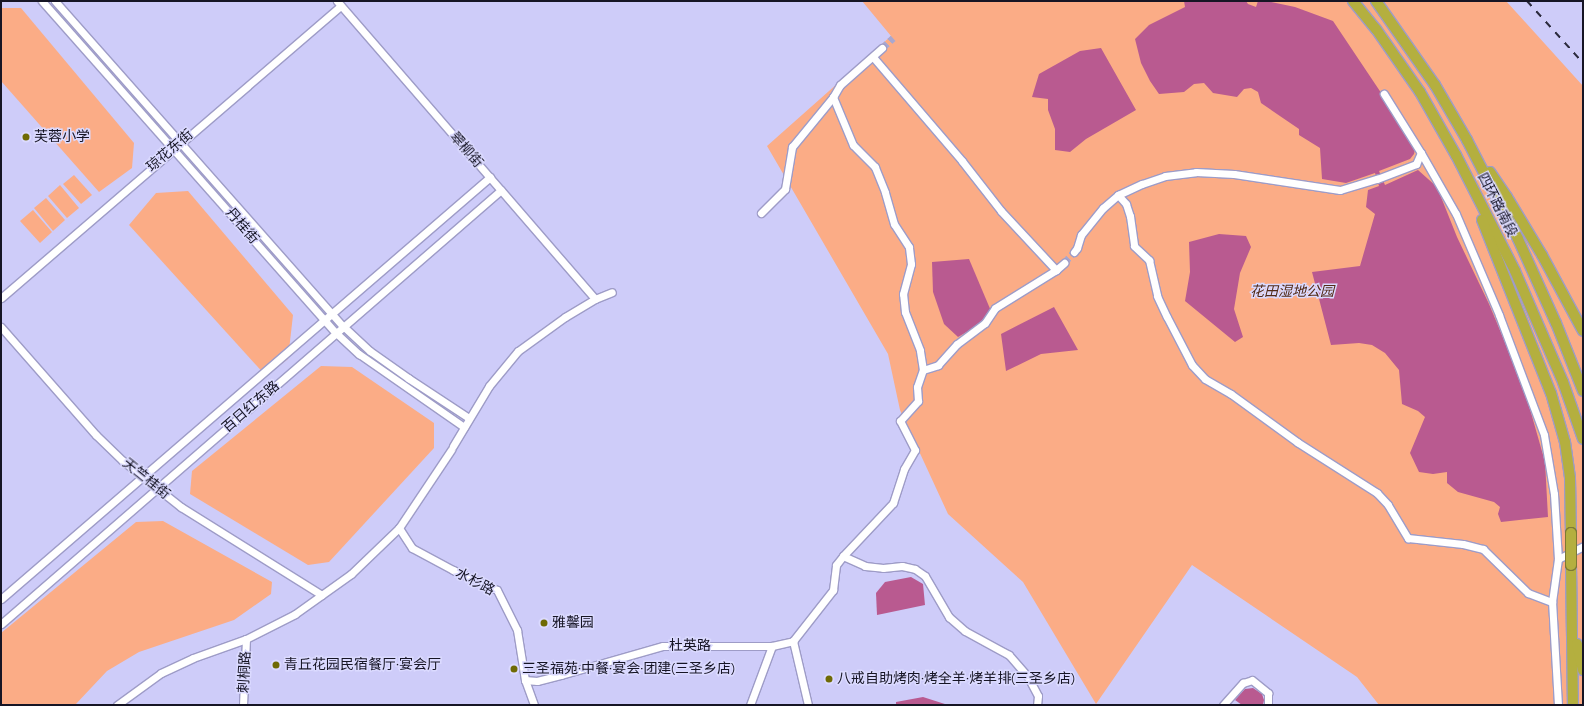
<!DOCTYPE html>
<html>
<head>
<meta charset="utf-8">
<style>
	body { margin:0 }
	#map { position:relative; width:1584px; height:706px; overflow:hidden; background:#ceccf9; font-family:"Zilla Slab","Noto Sans SC",serif }
	div>[style] { position:absolute }
	[style*='--x'] { left:calc(var(--x)*1px); top:calc(var(--y)*1px); width:calc(var(--w)*1px); rotate:calc(var(--a)*1deg) }
	.green>* { inset:0; background:#fbac86 }
	.water>* { inset:0; background:#b95a90 }
	.minor-tunnel>* { height:7px; margin-top:-3.5px; transform-origin:0; background:repeating-linear-gradient(90deg,#a9a7cf 0 7px,transparent 0 10.5px) }
	.roads { filter:drop-shadow(1px 0 #9e9cc7) drop-shadow(-1px 0 #9e9cc7) drop-shadow(0 1px #9e9cc7) drop-shadow(0 -1px #9e9cc7) }
	.minor>* { height:7px; margin:-3.5px; padding:0 3.5px; transform-origin:3.5px; border-radius:3.5px; background:#fff }
	.highway>* { height:10px; margin:-5px; padding:0 5px; transform-origin:5px; border-radius:5px; background:#b4af3f }
	.rail>* { height:2px; margin-top:-1px; transform-origin:0; background:repeating-linear-gradient(90deg,#2b2a3d 0 7px,transparent 0 14px) }
	.bridges { filter:drop-shadow(1px 0 #7d7936) drop-shadow(-1px 0 #7d7936) drop-shadow(0 1px #7d7936) drop-shadow(0 -1px #7d7936) }
	.highway-bridge>* { height:10px; margin:-5px; padding:0 5px; transform-origin:5px; border-radius:5px; background:#b4af3f }
	.dots>* { width:11px; height:11px; translate:-50% -50%; box-sizing:border-box; border:2px solid #dbdaff; border-radius:50% }
	span { translate:-50% -50%; white-space:nowrap; text-align:center; line-height:1.15; -webkit-text-stroke:3px #dbdaff; paint-order:stroke }
	.poi-label { font-size:14px; color:#161525 }
	.left { translate:0 -50%; text-align:left }
	.street-label { font-size:14px; color:#161525 }
	.park-label { font-size:14px; color:#522a16; font-style:italic }
	.frame { position:absolute; inset:0; border:2px solid #161525; pointer-events:none }
</style>
</head>
<body>
<div id="map">
	<div class="green">
		<div style="clip-path:polygon(862px 1px,1506px 1px,1583px 86px,1583px 705px,1379px 705px,1357px 677px,1192px 565px,1096px 704px,1023px 582px,948px 514px,900px 410px,888px 354px,767px 146px,891px 36px)"></div>
		<div style="clip-path:polygon(1px 8px,21px 8px,134px 143px,132px 168px,99px 192px,1px 81px)"></div>
		<div style="clip-path:polygon(74px 175px,92px 195px,81px 204px,63px 184px)"></div>
		<div style="clip-path:polygon(60px 185px,79px 208px,67px 218px,48px 196px)"></div>
		<div style="clip-path:polygon(188px 191px,293px 315px,288px 359px,266px 376px,129px 225px,156px 193px)"></div>
		<div style="clip-path:polygon(46px 198px,65px 220px,53px 231px,34px 208px)"></div>
		<div style="clip-path:polygon(33px 210px,52px 232px,40px 243px,20px 221px)"></div>
		<div style="clip-path:polygon(321px 366px,352px 367px,434px 423px,434px 448px,329px 562px,308px 565px,190px 494px,192px 471px)"></div>
		<div style="clip-path:polygon(163px 521px,272px 582px,271px 594px,234px 620px,139px 652px,107px 671px,75px 705px,1px 705px,1px 633px,136px 522px)"></div>
	</div>
	<div class="water">
		<div style="clip-path:polygon(1184px 1px,1246px 1px,1248px 4px,1256px 7px,1258px 1px,1267px 1px,1295px 7px,1333px 21px,1416px 145px,1414px 154px,1410px 159px,1379px 171px,1385px 185px,1418px 170px,1437px 187px,1457px 237px,1489px 304px,1524px 388px,1545px 462px,1548px 517px,1501px 522px,1498px 514px,1500px 507px,1494px 502px,1458px 492px,1447px 483px,1447px 472px,1433px 474px,1419px 472px,1410px 453px,1425px 417px,1418px 411px,1402px 404px,1399px 370px,1385px 353px,1372px 345px,1359px 343px,1331px 345px,1312px 272px,1360px 266px,1375px 214px,1366px 207px,1368px 190px,1379px 186px,1375px 173px,1346px 183px,1322px 179px,1320px 148px,1299px 135px,1299px 129px,1261px 103px,1258px 92px,1251px 88px,1244px 89px,1237px 97px,1213px 93px,1204px 83px,1194px 84px,1184px 92px,1159px 94px,1150px 81px,1141px 63px,1135px 39px,1149px 25px,1185px 7px)"></div>
		<div style="clip-path:polygon(1101px 48px,1136px 110px,1086px 139px,1070px 152px,1055px 150px,1055px 129px,1048px 110px,1048px 99px,1032px 97px,1039px 74px,1080px 51px)"></div>
		<div style="clip-path:polygon(1219px 234px,1246px 236px,1251px 247px,1240px 273px,1234px 309px,1243px 337px,1235px 342px,1185px 301px,1190px 272px,1189px 242px)"></div>
		<div style="clip-path:polygon(969px 259px,991px 311px,984px 322px,958px 337px,944px 324px,933px 292px,932px 262px)"></div>
		<div style="clip-path:polygon(1054px 307px,1078px 350px,1041px 354px,1006px 371px,1001px 334px)"></div>
		<div style="clip-path:polygon(911px 577px,923px 584px,925px 605px,877px 615px,876px 593px,885px 582px)"></div>
		<div style="clip-path:polygon(1253px 688px,1262px 694px,1264px 700px,1263px 705px,1242px 705px,1235px 700px,1245px 689px)"></div>
		<div style="clip-path:polygon(923px 697px,948px 705px,896px 705px,896px 702px)"></div>
	</div>
	<div class="minor-tunnel">
		<div style="--x:882;--y:48;--w:15;--a:-42"></div>
		<div style="--x:1064;--y:263;--w:15;--a:-48"></div>
	</div>
	<div class="roads">
		<div class="minor">
			<div style="--x:42;--y:1;--w:442;--a:48.5"></div>
			<div style="--x:335;--y:332;--w:33;--a:43"></div>
			<div style="--x:359;--y:354;--w:128;--a:34.8"></div>
			<div style="--x:55;--y:1;--w:434;--a:48.5"></div>
			<div style="--x:343;--y:326;--w:37;--a:43"></div>
			<div style="--x:370;--y:351;--w:47;--a:35.4"></div>
			<div style="--x:408;--y:378;--w:73;--a:33.3"></div>
			<div style="--x:337;--y:1;--w:394;--a:49.1"></div>
			<div style="--x:873;--y:57;--w:137;--a:49.4"></div>
			<div style="--x:962;--y:161;--w:63;--a:52"></div>
			<div style="--x:1001;--y:211;--w:81;--a:47"></div>
			<div style="--x:1056;--y:270;--w:11;--a:-41"></div>
			<div style="--x:1421;--y:153;--w:70;--a:60.2"></div>
			<div style="--x:1456;--y:214;--w:110;--a:66.9"></div>
			<div style="--x:1499;--y:315;--w:128;--a:69.4"></div>
			<div style="--x:1544;--y:435;--w:60;--a:80.4"></div>
			<div style="--x:1554;--y:494;--w:65;--a:86.5"></div>
			<div style="--x:1118;--y:195;--w:12;--a:48"></div>
			<div style="--x:1126;--y:204;--w:13;--a:72"></div>
			<div style="--x:1130;--y:216;--w:30;--a:82"></div>
			<div style="--x:1134;--y:246;--w:21;--a:43"></div>
			<div style="--x:1149;--y:260;--w:37;--a:77"></div>
			<div style="--x:1157;--y:296;--w:23;--a:65"></div>
			<div style="--x:1167;--y:317;--w:54;--a:62.5"></div>
			<div style="--x:1192;--y:365;--w:19;--a:47"></div>
			<div style="--x:1205;--y:379;--w:30;--a:30"></div>
			<div style="--x:1231;--y:394;--w:82;--a:36"></div>
			<div style="--x:1297;--y:442;--w:95;--a:32.5"></div>
			<div style="--x:1377;--y:493;--w:16;--a:47"></div>
			<div style="--x:1388;--y:505;--w:39;--a:59"></div>
			<div style="--x:1408;--y:538;--w:55;--a:6.2"></div>
			<div style="--x:1463;--y:544;--w:21;--a:14"></div>
			<div style="--x:1483;--y:549;--w:63;--a:44.4"></div>
			<div style="--x:1528;--y:593;--w:26;--a:21"></div>
			<div style="--x:761;--y:213;--w:34;--a:-45"></div>
			<div style="--x:785;--y:189;--w:43;--a:-80.5"></div>
			<div style="--x:792;--y:147;--w:65;--a:-50.6"></div>
			<div style="--x:1074;--y:252;--w:5;--a:-53"></div>
			<div style="--x:1077;--y:248;--w:14;--a:-73"></div>
			<div style="--x:1081;--y:235;--w:35;--a:-51"></div>
			<div style="--x:1103;--y:208;--w:20;--a:-41"></div>
			<div style="--x:1118;--y:195;--w:26;--a:-25"></div>
			<div style="--x:1142;--y:184;--w:24;--a:-19"></div>
			<div style="--x:1165;--y:176;--w:31;--a:-7"></div>
			<div style="--x:1196;--y:172;--w:38;--a:3"></div>
			<div style="--x:1234;--y:174;--w:107;--a:8.6"></div>
			<div style="--x:1340;--y:190;--w:39;--a:-17"></div>
			<div style="--x:1377;--y:179;--w:42;--a:-21"></div>
			<div style="--x:1416;--y:164;--w:12;--a:-66"></div>
			<div style="--x:1421;--y:153;--w:70;--a:-122.1"></div>
			<div style="--x:1;--y:298;--w:448;--a:-40.7"></div>
			<div style="--x:1;--y:327;--w:144;--a:48.7"></div>
			<div style="--x:96;--y:435;--w:37;--a:44"></div>
			<div style="--x:123;--y:461;--w:74;--a:38.4"></div>
			<div style="--x:181;--y:507;--w:166;--a:32"></div>
			<div style="--x:923;--y:370;--w:16;--a:-18"></div>
			<div style="--x:938;--y:365;--w:28;--a:-48"></div>
			<div style="--x:957;--y:344;--w:35;--a:-37"></div>
			<div style="--x:985;--y:323;--w:18;--a:-56"></div>
			<div style="--x:995;--y:308;--w:72;--a:-31.9"></div>
			<div style="--x:453;--y:446;--w:70;--a:-59"></div>
			<div style="--x:489;--y:386;--w:45;--a:-50.4"></div>
			<div style="--x:518;--y:351;--w:58;--a:-35.9"></div>
			<div style="--x:565;--y:317;--w:35;--a:-31"></div>
			<div style="--x:595;--y:299;--w:18;--a:-22"></div>
			<div style="--x:399;--y:528;--w:24;--a:57"></div>
			<div style="--x:412;--y:548;--w:47;--a:28.2"></div>
			<div style="--x:453;--y:570;--w:48;--a:24.4"></div>
			<div style="--x:497;--y:590;--w:45;--a:63.4"></div>
			<div style="--x:517;--y:630;--w:51;--a:80.9"></div>
			<div style="--x:525;--y:680;--w:27;--a:70"></div>
			<div style="--x:843;--y:556;--w:24;--a:24"></div>
			<div style="--x:865;--y:566;--w:18;--a:6"></div>
			<div style="--x:883;--y:568;--w:19;--a:-6"></div>
			<div style="--x:902;--y:566;--w:13;--a:13"></div>
			<div style="--x:915;--y:569;--w:12;--a:35"></div>
			<div style="--x:925;--y:576;--w:48;--a:59.7"></div>
			<div style="--x:949;--y:617;--w:21;--a:41"></div>
			<div style="--x:965;--y:631;--w:50;--a:28.6"></div>
			<div style="--x:1009;--y:655;--w:29;--a:49"></div>
			<div style="--x:1028;--y:677;--w:21;--a:62"></div>
			<div style="--x:1038;--y:696;--w:9;--a:96"></div>
			<div style="--x:1;--y:599;--w:646;--a:-40.79"></div>
			<div style="--x:1;--y:624;--w:662;--a:-40.96"></div>
			<div style="--x:793;--y:641;--w:65;--a:-51.9"></div>
			<div style="--x:833;--y:590;--w:25;--a:-83"></div>
			<div style="--x:836;--y:565;--w:11;--a:-52"></div>
			<div style="--x:843;--y:556;--w:73;--a:-46.7"></div>
			<div style="--x:893;--y:503;--w:36;--a:-72"></div>
			<div style="--x:904;--y:469;--w:22;--a:-60"></div>
			<div style="--x:915;--y:450;--w:33;--a:-117"></div>
			<div style="--x:900;--y:421;--w:27;--a:-48"></div>
			<div style="--x:918;--y:401;--w:14;--a:-94"></div>
			<div style="--x:917;--y:387;--w:18;--a:-71"></div>
			<div style="--x:923;--y:370;--w:20;--a:-99"></div>
			<div style="--x:920;--y:350;--w:41;--a:-111.5"></div>
			<div style="--x:905;--y:312;--w:18;--a:-96"></div>
			<div style="--x:903;--y:294;--w:31;--a:-75"></div>
			<div style="--x:911;--y:264;--w:17;--a:-97"></div>
			<div style="--x:909;--y:247;--w:27;--a:-123"></div>
			<div style="--x:894;--y:224;--w:33;--a:-106"></div>
			<div style="--x:885;--y:192;--w:27;--a:-112"></div>
			<div style="--x:875;--y:167;--w:31;--a:-135"></div>
			<div style="--x:853;--y:145;--w:52;--a:-112.6"></div>
			<div style="--x:833;--y:97;--w:14;--a:-60"></div>
			<div style="--x:840;--y:85;--w:56;--a:-41.4"></div>
			<div style="--x:525;--y:680;--w:12;--a:5"></div>
			<div style="--x:537;--y:681;--w:25;--a:-14"></div>
			<div style="--x:561;--y:675;--w:106;--a:-15.9"></div>
			<div style="--x:663;--y:646;--w:109;--a:0"></div>
			<div style="--x:772;--y:646;--w:22;--a:-13"></div>
			<div style="--x:793;--y:641;--w:66;--a:76.8"></div>
			<div style="--x:117;--y:705;--w:54;--a:-36"></div>
			<div style="--x:161;--y:673;--w:35;--a:-25"></div>
			<div style="--x:193;--y:658;--w:56;--a:-19.7"></div>
			<div style="--x:246;--y:639;--w:55;--a:-27"></div>
			<div style="--x:295;--y:614;--w:69;--a:-35.5"></div>
			<div style="--x:351;--y:574;--w:66;--a:-43.8"></div>
			<div style="--x:399;--y:528;--w:94;--a:-56.3"></div>
			<div style="--x:243;--y:705;--w:66;--a:-87.4"></div>
			<div style="--x:750;--y:705;--w:63;--a:-69.6"></div>
			<div style="--x:1223;--y:705;--w:30;--a:-48"></div>
			<div style="--x:1243;--y:683;--w:9;--a:-18"></div>
			<div style="--x:1252;--y:680;--w:21;--a:39"></div>
			<div style="--x:1268;--y:693;--w:12;--a:90"></div>
			<div style="--x:1558;--y:705;--w:103;--a:-93.3"></div>
			<div style="--x:1552;--y:602;--w:43;--a:-82.1"></div>
			<div style="--x:1558;--y:559;--w:28;--a:-27"></div>
		</div>
		<div class="highway">
			<div style="--x:1353;--y:1;--w:36;--a:51"></div>
			<div style="--x:1376;--y:29;--w:77;--a:55.1"></div>
			<div style="--x:1420;--y:92;--w:73;--a:60.3"></div>
			<div style="--x:1456;--y:155;--w:130;--a:63"></div>
			<div style="--x:1515;--y:271;--w:121;--a:66.6"></div>
			<div style="--x:1563;--y:382;--w:60;--a:70.7"></div>
			<div style="--x:1376;--y:1;--w:103;--a:54.9"></div>
			<div style="--x:1435;--y:85;--w:64;--a:59.8"></div>
			<div style="--x:1467;--y:140;--w:111;--a:62.7"></div>
			<div style="--x:1518;--y:239;--w:92;--a:65.7"></div>
			<div style="--x:1556;--y:323;--w:73;--a:68.3"></div>
			<div style="--x:1490;--y:172;--w:30;--a:56"></div>
			<div style="--x:1507;--y:197;--w:68;--a:58.9"></div>
			<div style="--x:1542;--y:255;--w:86;--a:61.7"></div>
			<div style="--x:1482;--y:220;--w:186;--a:68.3"></div>
			<div style="--x:1551;--y:393;--w:51;--a:74.1"></div>
			<div style="--x:1565;--y:442;--w:36;--a:82"></div>
			<div style="--x:1570;--y:478;--w:55;--a:89"></div>
			<div style="--x:1571;--y:565;--w:140;--a:89.2"></div>
			<div style="--x:1577;--y:644;--w:27;--a:77"></div>
		</div>
	</div>
	<div class="rail">
		<div style="--x:1527;--y:1;--w:84;--a:47.9"></div>
	</div>
	<div class="bridges">
		<div class="highway-bridge">
			<div style="--x:1571;--y:565;--w:32;--a:-90"></div>
		</div>
	</div>
	<div class="dots">
		<div style="left:26px;top:137px;background:#6f6a05"></div>
		<div style="left:544px;top:623px;background:#6f6a05"></div>
		<div style="left:276px;top:665px;background:#6f6a05"></div>
		<div style="left:514px;top:669px;background:#6f6a05"></div>
		<div style="left:829px;top:679px;background:#6f6a05"></div>
	</div>
	<div class="poi-label">
		<span class="left" style="left:34px;top:137px">芙蓉小学</span>
		<span class="left" style="left:552px;top:623px">雅馨园</span>
		<span class="left" style="left:284px;top:665px">青丘花园民宿餐厅·宴会厅</span>
		<span class="left" style="left:522px;top:669px">三圣福苑·中餐·宴会·团建(三圣乡店)</span>
		<span class="left" style="left:837px;top:679px">八戒自助烤肉·烤全羊·烤羊排(三圣乡店)</span>
	</div>
	<div class="street-label">
		<span style="left:466px;top:150px;rotate:49deg">翠柳街</span>
		<span style="left:170px;top:151px;rotate:-41deg">琼花东街</span>
		<span style="left:1497px;top:205px;rotate:63deg">四环路南段</span>
		<span style="left:242px;top:226px;rotate:49deg">丹桂街</span>
		<span style="left:251px;top:407px;rotate:-41deg">百日红东路</span>
		<span style="left:146px;top:479px;rotate:39deg">天竺桂街</span>
		<span style="left:475px;top:582px;rotate:28deg">水杉路</span>
		<span style="left:690px;top:646px">杜英路</span>
		<span style="left:245px;top:672px;rotate:-87deg">刺桐路</span>
	</div>
	<div class="park-label">
		<span style="left:1292px;top:292px">花田湿地公园</span>
	</div>
	<div class="frame"></div>
</div>
</body>
</html>
